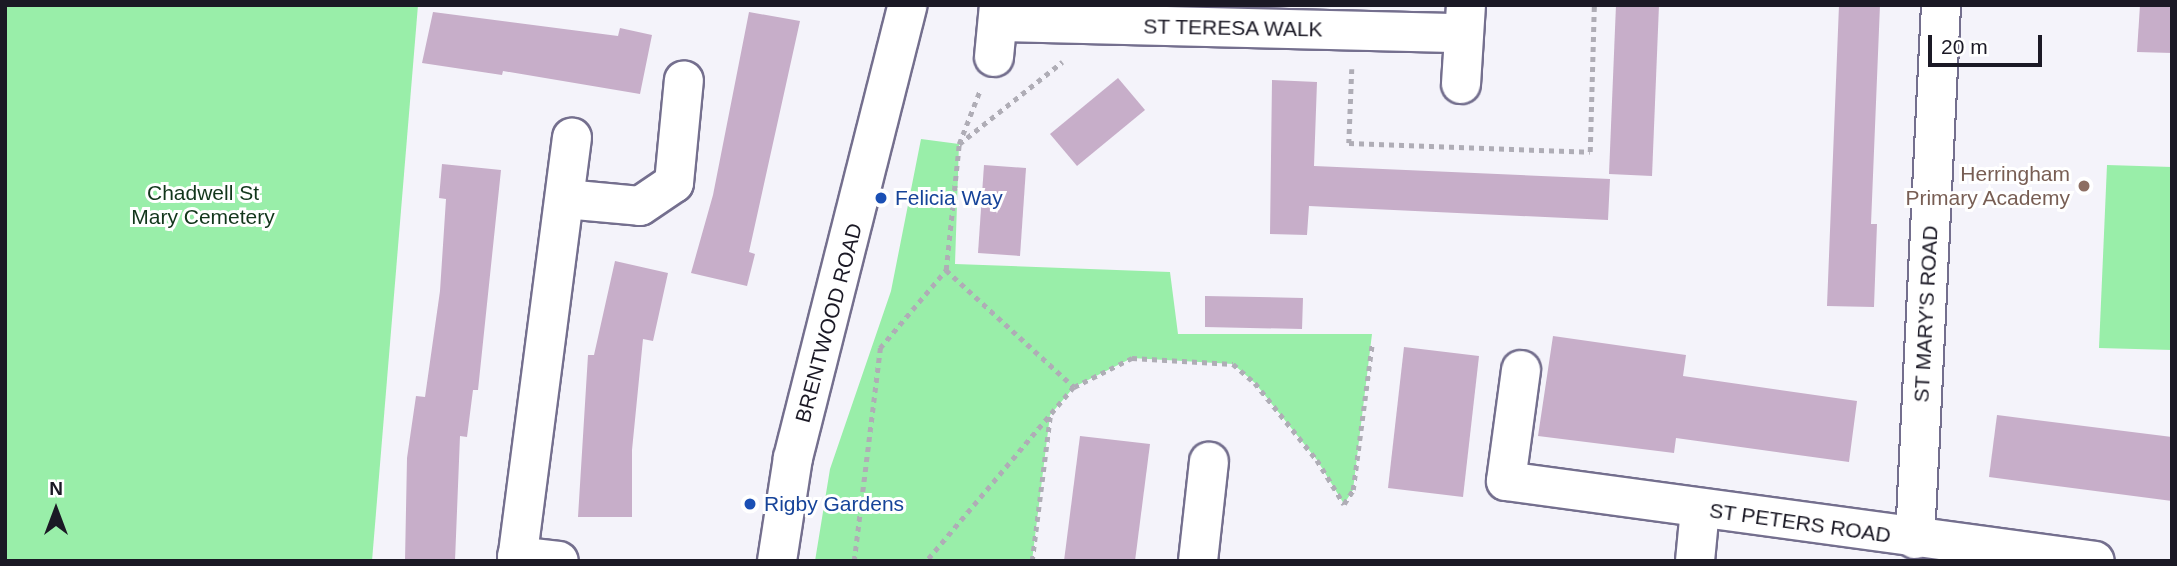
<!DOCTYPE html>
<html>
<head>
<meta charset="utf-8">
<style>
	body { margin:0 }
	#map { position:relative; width:2177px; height:566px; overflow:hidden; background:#f4f3fa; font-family:Arial,sans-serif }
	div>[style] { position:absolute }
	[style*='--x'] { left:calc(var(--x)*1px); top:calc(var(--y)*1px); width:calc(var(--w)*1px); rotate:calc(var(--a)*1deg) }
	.green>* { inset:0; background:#99eea9 }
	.building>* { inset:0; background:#c7aec9 }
	.path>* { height:4.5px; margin-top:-2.25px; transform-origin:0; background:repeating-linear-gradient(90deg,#afadb6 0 5px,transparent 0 10px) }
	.roads { filter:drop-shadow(2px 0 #746f8e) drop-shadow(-2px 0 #746f8e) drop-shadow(0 2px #746f8e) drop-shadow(0 -2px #746f8e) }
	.minor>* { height:38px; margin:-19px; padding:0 19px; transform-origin:19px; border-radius:19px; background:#fff }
	.dots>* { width:19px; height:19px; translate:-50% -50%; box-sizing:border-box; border:4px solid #fff; border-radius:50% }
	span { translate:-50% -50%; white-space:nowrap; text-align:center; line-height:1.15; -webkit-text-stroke:6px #fff; paint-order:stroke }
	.street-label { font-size:21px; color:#1b1925 }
	.education-label { font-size:21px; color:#785e54 }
	.right { translate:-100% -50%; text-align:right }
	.park-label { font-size:21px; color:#12361b }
	.transit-label { font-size:21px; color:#164399 }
	.left { translate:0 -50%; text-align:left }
	.frame { position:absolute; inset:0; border:7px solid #1b1925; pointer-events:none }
	.north { position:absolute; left:21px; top:475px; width:70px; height:70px; -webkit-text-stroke:5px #fff; paint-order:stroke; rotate:0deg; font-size:19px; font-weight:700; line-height:28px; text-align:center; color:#1b1925 }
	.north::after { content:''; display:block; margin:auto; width:24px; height:32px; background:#1b1925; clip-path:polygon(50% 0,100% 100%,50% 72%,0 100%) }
	.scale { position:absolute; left:1928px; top:35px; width:114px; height:32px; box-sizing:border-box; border:4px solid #1b1925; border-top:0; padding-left:9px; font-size:21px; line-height:24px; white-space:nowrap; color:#1b1925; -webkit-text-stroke:5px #fff; paint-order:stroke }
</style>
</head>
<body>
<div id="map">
	<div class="green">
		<div style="clip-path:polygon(5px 5px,418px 5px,372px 561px,5px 561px)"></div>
		<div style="clip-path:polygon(921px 139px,959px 144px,955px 264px,1170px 272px,1178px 334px,1372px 334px,1353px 490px,1344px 504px,1317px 460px,1255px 383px,1233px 364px,1132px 358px,1074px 387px,1050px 415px,1032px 561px,815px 561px,830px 469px,891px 291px)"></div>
		<div style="clip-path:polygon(2107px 165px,2172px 167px,2172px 350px,2099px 348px)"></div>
	</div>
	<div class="building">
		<div style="clip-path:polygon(1616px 5px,1659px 5px,1652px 176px,1609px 174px)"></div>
		<div style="clip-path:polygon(1839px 5px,1880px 5px,1871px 224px,1877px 224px,1874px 307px,1827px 306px)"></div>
		<div style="clip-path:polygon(2140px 5px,2172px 5px,2172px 53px,2137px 52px)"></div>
		<div style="clip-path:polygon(433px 12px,618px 36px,620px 28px,652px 35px,640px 94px,503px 71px,502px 75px,422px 63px)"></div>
		<div style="clip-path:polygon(749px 12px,800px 21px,749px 252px,755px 254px,747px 286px,691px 273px,713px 195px)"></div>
		<div style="clip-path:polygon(1118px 78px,1145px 110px,1077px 166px,1050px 134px)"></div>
		<div style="clip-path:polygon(1272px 80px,1317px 82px,1314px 166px,1610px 179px,1608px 220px,1309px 206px,1307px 235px,1270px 234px)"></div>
		<div style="clip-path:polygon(442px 164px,501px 170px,478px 390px,473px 390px,467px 437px,460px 436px,455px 561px,405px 561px,407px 458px,416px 396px,425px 397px,440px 291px,446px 199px,439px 198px)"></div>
		<div style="clip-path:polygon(984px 165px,1026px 168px,1020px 256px,978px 253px)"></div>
		<div style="clip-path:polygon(615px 261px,668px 273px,653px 341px,643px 339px,632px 450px,632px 517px,578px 517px,588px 355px,594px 355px)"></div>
		<div style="clip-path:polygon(1205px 296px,1303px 298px,1302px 329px,1205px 327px)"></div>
		<div style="clip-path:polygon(1553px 336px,1686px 355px,1683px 376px,1857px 401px,1849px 462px,1676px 438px,1674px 453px,1538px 436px)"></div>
		<div style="clip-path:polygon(1404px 347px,1479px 356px,1463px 497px,1388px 488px)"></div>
		<div style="clip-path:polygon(1997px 415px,2172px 437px,2172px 501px,1989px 477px)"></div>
		<div style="clip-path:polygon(1080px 436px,1150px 444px,1135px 561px,1064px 561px)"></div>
	</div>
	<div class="path">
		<div style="--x:1352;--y:69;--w:74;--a:92.3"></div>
		<div style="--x:1349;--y:143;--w:241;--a:2.1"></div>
		<div style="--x:1590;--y:152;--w:147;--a:-88.4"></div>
		<div style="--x:959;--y:144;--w:132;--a:-38.5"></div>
		<div style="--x:946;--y:270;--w:127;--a:-84.1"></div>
		<div style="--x:959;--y:144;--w:58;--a:-68.7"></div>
		<div style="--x:1074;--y:387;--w:65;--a:-26.6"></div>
		<div style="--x:1132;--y:358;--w:101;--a:3.4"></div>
		<div style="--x:1233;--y:364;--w:29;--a:41"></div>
		<div style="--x:1255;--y:383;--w:99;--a:51.2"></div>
		<div style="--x:1317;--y:460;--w:52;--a:58.5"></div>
		<div style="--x:1344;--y:504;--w:17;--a:-57"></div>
		<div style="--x:1353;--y:490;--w:147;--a:-82.6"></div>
		<div style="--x:854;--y:561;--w:215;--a:-83"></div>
		<div style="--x:880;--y:348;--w:102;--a:-49.8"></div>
		<div style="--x:946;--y:270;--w:173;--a:42.4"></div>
		<div style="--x:1074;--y:387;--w:228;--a:130.2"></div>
		<div style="--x:1032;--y:561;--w:146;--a:-82.9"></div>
	</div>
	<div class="roads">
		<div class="minor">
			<div style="--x:1001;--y:22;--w:463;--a:1.4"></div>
			<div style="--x:994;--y:57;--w:52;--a:-84.5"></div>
			<div style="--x:1461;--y:84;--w:79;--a:-86.4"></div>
			<div style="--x:565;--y:199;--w:75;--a:5.3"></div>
			<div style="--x:640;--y:206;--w:41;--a:-34.1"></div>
			<div style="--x:674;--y:183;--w:103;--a:-84.5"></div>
			<div style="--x:1521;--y:370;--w:112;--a:97.7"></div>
			<div style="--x:1506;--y:481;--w:594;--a:7.73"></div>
			<div style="--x:1915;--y:539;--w:535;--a:-87.21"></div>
			<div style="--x:517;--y:556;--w:42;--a:6.8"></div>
			<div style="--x:517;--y:561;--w:427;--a:-82.6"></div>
			<div style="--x:777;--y:561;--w:104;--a:-81.2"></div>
			<div style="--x:793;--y:458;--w:467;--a:-75.8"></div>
			<div style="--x:1198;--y:561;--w:100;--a:-83.7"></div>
			<div style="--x:1695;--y:561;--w:52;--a:-84.5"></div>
		</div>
	</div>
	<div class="dots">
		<div style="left:2084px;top:186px;background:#8d6e63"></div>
		<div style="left:881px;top:198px;background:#1a4fb4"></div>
		<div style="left:750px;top:504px;background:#1a4fb4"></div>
	</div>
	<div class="street-label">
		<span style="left:1233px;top:28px;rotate:1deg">ST TERESA WALK</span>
		<span style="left:1926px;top:314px;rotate:-87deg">ST MARY'S ROAD</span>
		<span style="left:829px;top:323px;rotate:-75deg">BRENTWOOD ROAD</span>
		<span style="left:1800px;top:523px;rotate:8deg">ST PETERS ROAD</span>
	</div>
	<div class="education-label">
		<span class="right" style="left:2070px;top:186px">Herringham<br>Primary Academy</span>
	</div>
	<div class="park-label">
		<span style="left:203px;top:205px">Chadwell St<br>Mary Cemetery</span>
	</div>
	<div class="transit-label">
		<span class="left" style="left:895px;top:198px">Felicia Way</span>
		<span class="left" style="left:764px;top:504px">Rigby Gardens</span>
	</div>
	<div class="frame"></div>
	<div class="north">N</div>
	<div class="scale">20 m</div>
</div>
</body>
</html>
